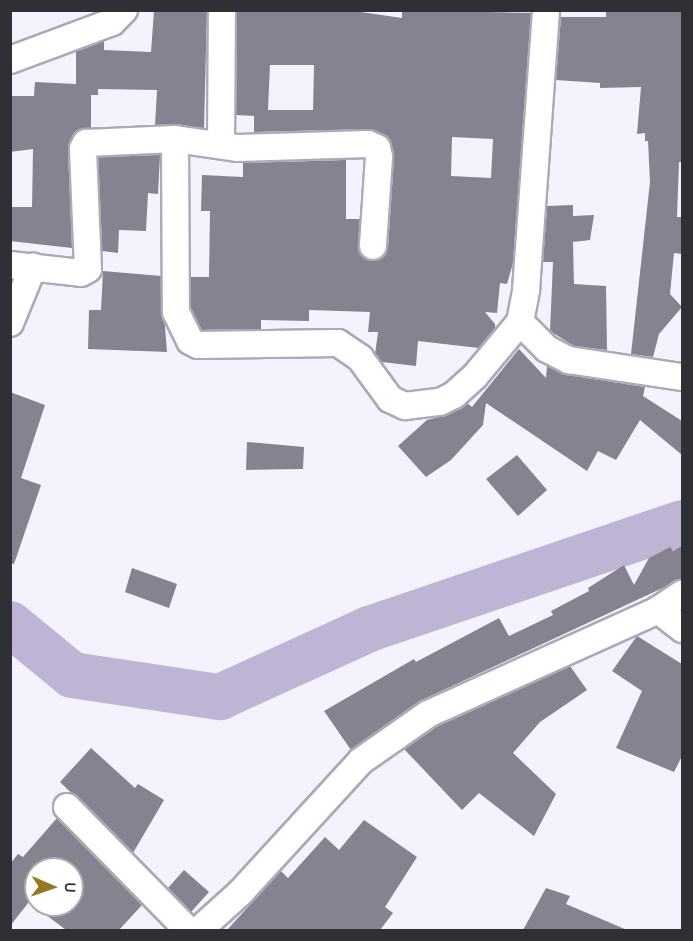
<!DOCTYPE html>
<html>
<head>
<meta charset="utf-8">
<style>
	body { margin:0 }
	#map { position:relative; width:693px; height:941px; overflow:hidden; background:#f5f2fe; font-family:Karla,sans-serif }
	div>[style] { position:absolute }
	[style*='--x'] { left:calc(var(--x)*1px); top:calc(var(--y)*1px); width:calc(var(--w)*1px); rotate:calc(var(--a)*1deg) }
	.river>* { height:46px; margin:-23px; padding:0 23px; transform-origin:23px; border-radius:23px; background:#beb5d5 }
	.building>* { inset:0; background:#868290 }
	.roads { filter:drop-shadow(2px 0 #ada9b8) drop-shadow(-2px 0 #ada9b8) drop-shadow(0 2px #ada9b8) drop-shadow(0 -2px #ada9b8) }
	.minor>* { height:26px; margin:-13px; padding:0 13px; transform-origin:13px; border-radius:13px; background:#fff }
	span { translate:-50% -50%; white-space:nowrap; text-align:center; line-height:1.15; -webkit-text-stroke:6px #fff; paint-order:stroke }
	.frame { position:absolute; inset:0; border:12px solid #302f35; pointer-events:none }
	.north { position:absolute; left:24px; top:857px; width:60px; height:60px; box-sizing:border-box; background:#fff; border:2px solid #acacae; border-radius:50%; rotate:92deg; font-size:16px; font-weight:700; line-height:24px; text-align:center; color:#302f35 }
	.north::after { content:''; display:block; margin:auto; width:21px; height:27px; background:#977820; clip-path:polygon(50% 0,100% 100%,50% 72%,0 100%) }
</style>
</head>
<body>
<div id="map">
	<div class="river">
		<div style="--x:10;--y:624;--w:80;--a:39.4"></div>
		<div style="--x:72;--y:675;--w:150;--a:8.5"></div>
		<div style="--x:220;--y:697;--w:164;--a:-24.5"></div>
		<div style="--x:369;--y:629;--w:330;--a:-18.7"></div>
	</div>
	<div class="building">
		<div style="clip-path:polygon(154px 10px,207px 10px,204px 128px,155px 125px,157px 90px,98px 89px,98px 95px,91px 95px,91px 128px,77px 131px,68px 149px,72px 248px,10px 241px,10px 207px,32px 207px,33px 149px,10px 152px,10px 96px,34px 96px,35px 82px,76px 84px,76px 51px,104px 41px,104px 50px,151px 52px)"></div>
		<div style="clip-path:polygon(evenodd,237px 10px,347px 10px,402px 18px,402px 10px,531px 13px,513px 263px,507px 284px,500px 283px,497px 313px,485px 312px,495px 324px,495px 329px,479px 348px,418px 341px,416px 366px,382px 362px,375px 354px,378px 332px,368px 332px,370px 312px,309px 310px,309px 321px,261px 320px,261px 329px,201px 330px,191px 309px,191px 277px,209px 277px,210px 211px,201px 211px,202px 175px,243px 177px,243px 163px,346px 160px,346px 219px,360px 219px,359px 252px,373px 261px,385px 255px,388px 247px,394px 158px,390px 141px,368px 129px,254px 132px,254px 116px,236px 115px,237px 10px,270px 65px,314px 65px,313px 110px,268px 110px,270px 65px,237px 10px,452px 137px,493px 139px,491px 178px,451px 176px,452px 137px)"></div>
		<div style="clip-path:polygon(606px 10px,682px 10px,682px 162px,679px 162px,677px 217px,682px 217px,682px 254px,674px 253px,670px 294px,682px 307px,659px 334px,653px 357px,631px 354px,650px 182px,648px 141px,645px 141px,645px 133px,637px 134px,641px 87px,600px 88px,600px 83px,556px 80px,561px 17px,606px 17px)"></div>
		<div style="clip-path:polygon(160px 155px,158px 194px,148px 193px,146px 231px,119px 230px,118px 253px,102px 251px,98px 157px)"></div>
		<div style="clip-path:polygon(573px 205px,573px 216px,594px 215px,590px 240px,573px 242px,574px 284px,606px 286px,607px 350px,574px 346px,550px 331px,553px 262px,543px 262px,547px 206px)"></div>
		<div style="clip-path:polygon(103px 271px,161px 276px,167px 352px,88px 349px,89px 310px,101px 310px)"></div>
		<div style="clip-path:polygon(519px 349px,546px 378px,547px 366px,567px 375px,645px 387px,643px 396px,682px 421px,682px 455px,640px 420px,616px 460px,598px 451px,587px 471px,486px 403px,483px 425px,451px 460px,426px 477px,398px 446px,427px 420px,447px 415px,467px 403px,472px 407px)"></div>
		<div style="clip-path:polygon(10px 392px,45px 405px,21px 478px,41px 485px,14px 564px,10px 563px)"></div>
		<div style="clip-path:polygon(247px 442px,304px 447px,303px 469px,246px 470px)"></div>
		<div style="clip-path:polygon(517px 455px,547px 490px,518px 516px,486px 479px)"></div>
		<div style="clip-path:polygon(682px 546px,682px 579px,422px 700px,351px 750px,324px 711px,414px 659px,416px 662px,499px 618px,509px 636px,553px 615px,551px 611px,589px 591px,588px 588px,624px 565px,634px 585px,649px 558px,670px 547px,673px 551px)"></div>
		<div style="clip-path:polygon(132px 568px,177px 584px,169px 608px,125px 592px)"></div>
		<div style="clip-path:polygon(637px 636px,682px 664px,682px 756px,674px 772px,616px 748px,642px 691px,612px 671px)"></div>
		<div style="clip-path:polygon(570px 666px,587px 690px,540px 722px,513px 753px,556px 794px,534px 836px,479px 793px,462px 810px,404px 749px,435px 727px)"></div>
		<div style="clip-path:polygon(91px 748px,135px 788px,138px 784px,164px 800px,133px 853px,60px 782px)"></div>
		<div style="clip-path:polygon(evenodd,57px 818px,142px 905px,119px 930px,66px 930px,29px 902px,10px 926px,10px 864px,18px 854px,23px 857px,57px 818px,36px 869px,72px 869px,72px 905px,36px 905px,36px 869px)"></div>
		<div style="clip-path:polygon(364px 820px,417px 857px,385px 907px,393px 913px,380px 930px,227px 930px,281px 871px,288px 878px,325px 837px,339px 850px)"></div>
		<div style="clip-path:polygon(184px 870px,209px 892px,191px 912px,168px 888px)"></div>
		<div style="clip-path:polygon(546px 888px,570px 896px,566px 904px,627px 930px,523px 930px)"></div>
	</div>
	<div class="roads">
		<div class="minor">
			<div style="--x:10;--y:60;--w:109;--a:-20.4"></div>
			<div style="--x:112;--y:22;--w:17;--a:-45"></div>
			<div style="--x:175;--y:139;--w:173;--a:89.7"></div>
			<div style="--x:176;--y:312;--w:32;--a:64"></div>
			<div style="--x:190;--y:341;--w:9;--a:27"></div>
			<div style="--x:198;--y:345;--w:140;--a:-0.8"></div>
			<div style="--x:338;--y:343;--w:27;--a:34"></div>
			<div style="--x:360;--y:358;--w:51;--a:53.8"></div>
			<div style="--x:390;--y:399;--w:17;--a:25"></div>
			<div style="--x:405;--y:406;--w:35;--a:-7"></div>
			<div style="--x:440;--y:402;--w:16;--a:-27"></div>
			<div style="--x:454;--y:395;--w:28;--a:-42"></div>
			<div style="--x:475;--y:376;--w:70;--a:-50.2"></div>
			<div style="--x:520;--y:322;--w:33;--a:-79"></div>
			<div style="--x:526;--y:290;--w:281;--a:-85.9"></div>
			<div style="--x:221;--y:145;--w:135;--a:-89.6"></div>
			<div style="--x:10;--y:265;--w:71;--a:6.4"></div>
			<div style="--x:81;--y:273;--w:8;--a:-30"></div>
			<div style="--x:88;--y:269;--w:120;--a:-92.4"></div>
			<div style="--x:83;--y:149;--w:7;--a:-63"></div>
			<div style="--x:86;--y:143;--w:89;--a:-2.6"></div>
			<div style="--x:175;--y:139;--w:64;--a:8.1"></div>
			<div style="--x:238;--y:148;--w:130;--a:-1.8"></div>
			<div style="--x:368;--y:144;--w:10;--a:24"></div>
			<div style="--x:377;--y:148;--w:9;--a:77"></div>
			<div style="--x:379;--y:157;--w:89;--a:93.9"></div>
			<div style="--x:520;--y:322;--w:38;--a:45"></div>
			<div style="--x:547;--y:349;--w:25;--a:27"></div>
			<div style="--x:569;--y:360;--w:114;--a:8.6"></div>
			<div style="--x:10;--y:323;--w:61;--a:-67.7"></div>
			<div style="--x:658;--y:610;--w:31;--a:38"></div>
			<div style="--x:67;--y:807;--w:173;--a:45.5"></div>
			<div style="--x:199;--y:930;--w:55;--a:-42.1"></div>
			<div style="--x:240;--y:893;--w:179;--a:-47.5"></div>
			<div style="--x:361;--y:761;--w:82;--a:-35"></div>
			<div style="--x:428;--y:714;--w:252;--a:-24.3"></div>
			<div style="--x:658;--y:610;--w:29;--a:-34"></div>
		</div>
	</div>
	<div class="frame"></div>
	<div class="north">U</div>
</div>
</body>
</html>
